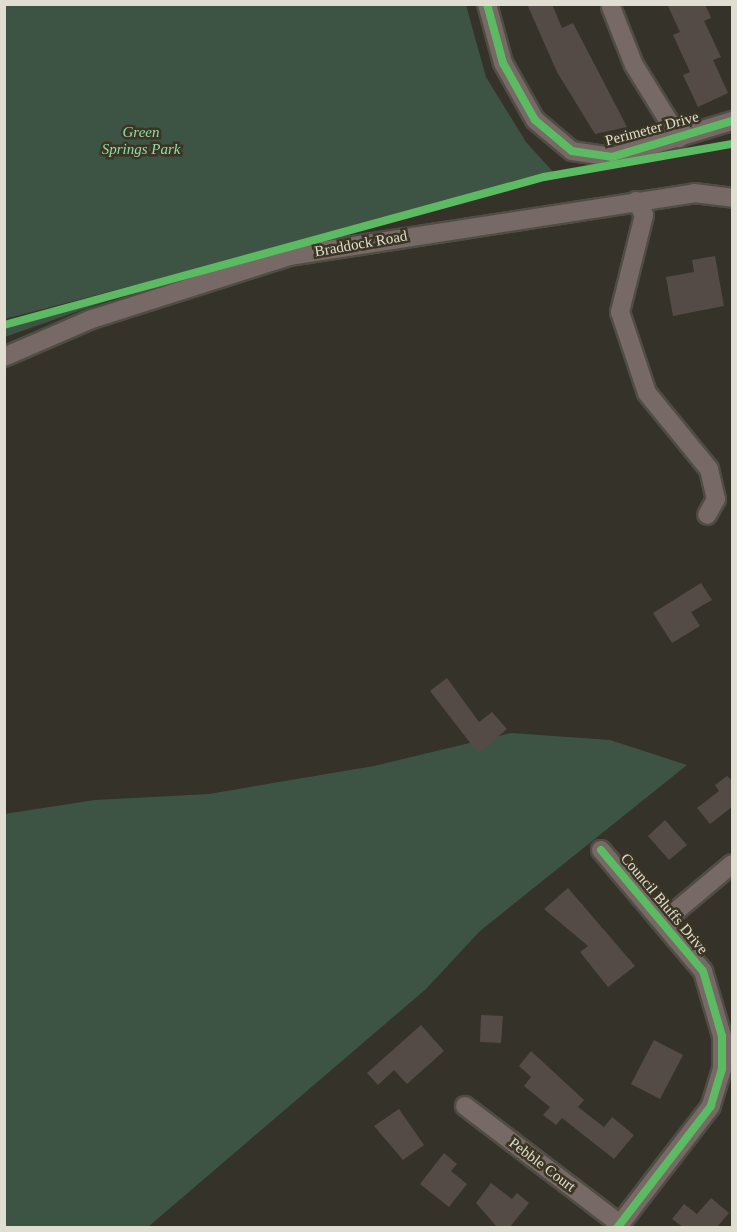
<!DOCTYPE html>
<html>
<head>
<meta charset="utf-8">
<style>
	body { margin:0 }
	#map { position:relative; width:737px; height:1232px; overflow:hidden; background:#353229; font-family:"Times New Roman",serif }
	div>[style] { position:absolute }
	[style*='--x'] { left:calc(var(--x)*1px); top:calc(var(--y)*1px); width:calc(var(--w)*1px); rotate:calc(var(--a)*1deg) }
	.green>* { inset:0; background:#3d5343 }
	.building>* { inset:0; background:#554b46 }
	.roads { filter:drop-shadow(2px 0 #504d45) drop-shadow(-2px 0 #504d45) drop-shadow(0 2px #504d45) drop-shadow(0 -2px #504d45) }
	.minor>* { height:18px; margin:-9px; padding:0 9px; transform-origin:9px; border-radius:9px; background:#766966 }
	.cycleway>* { height:8px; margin:-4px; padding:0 4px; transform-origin:4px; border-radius:4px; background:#5cba63 }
	span { translate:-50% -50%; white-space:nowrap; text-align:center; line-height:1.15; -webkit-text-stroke:5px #3b3523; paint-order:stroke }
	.street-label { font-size:15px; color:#e0ddd1 }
	.park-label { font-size:15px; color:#94dcae; font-style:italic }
	.frame { position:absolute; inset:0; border:6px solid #e0ddd1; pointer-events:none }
</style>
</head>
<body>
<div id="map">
	<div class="green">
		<div style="clip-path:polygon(5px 4px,466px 5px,486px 77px,526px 142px,556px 175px,5px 319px)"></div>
		<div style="clip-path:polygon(146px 287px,141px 289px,5px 337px,5px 326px)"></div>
		<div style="clip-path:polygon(511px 733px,610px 740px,687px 765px,480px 931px,426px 989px,148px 1227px,5px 1227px,4px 814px,95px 800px,209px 794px,374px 766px)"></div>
	</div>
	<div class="building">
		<div style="clip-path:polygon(527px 4px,552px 4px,562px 28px,573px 23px,627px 127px,595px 134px,557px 72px)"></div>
		<div style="clip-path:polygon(667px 4px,705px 4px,711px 18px,704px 21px,721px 57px,713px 60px,728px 93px,698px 107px,683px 75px,690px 72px,673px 35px,680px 32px)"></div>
		<div style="clip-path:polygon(715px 256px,724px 306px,673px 316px,666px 277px,694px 272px,692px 260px)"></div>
		<div style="clip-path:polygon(701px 583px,712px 600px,691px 612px,700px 626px,672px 643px,653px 613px)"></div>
		<div style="clip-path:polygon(447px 678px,479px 722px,492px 712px,507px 729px,478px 753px,430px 691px)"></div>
		<div style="clip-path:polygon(727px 776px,732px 780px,732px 807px,710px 824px,697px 808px,719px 791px,715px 785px)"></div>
		<div style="clip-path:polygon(665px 820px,687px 845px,669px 860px,648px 836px)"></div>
		<div style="clip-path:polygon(568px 888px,635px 966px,608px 987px,580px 952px,588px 946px,544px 909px)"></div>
		<div style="clip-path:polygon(481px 1015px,503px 1016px,501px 1043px,480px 1042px)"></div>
		<div style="clip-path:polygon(421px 1025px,444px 1051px,407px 1084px,394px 1070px,378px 1085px,367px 1073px)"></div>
		<div style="clip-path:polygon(654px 1040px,683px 1055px,660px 1099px,631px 1084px)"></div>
		<div style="clip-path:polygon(531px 1051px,584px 1100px,578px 1107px,604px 1127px,612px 1117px,634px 1135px,614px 1159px,562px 1118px,556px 1125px,543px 1115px,550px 1107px,524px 1086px,531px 1077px,519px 1066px)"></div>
		<div style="clip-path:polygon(399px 1109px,424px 1145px,403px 1160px,374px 1126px)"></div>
		<div style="clip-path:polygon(444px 1153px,457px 1164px,451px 1171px,467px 1184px,449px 1207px,420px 1184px)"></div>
		<div style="clip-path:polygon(491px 1183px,512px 1199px,517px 1193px,529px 1203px,510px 1227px,497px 1227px,476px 1203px)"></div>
		<div style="clip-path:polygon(711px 1198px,729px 1213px,717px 1227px,683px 1227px,672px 1219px,684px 1204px,697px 1214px)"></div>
	</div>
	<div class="roads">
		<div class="minor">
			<div style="--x:487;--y:4;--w:61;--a:74.8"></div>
			<div style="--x:503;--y:63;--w:65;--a:60.7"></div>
			<div style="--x:535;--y:120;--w:48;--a:40"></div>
			<div style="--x:572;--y:151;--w:40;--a:8.5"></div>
			<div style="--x:612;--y:157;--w:125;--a:-16.7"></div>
			<div style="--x:611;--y:7;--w:62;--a:68.4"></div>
			<div style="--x:634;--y:65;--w:86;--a:58.3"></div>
			<div style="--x:636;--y:201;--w:16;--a:60"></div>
			<div style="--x:644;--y:215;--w:100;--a:103.9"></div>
			<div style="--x:620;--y:312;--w:85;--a:71.6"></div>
			<div style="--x:647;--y:393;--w:98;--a:50.8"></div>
			<div style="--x:709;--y:469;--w:31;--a:77"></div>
			<div style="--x:716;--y:499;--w:18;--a:119"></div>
			<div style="--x:4;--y:357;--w:96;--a:-23.4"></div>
			<div style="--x:92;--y:319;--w:207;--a:-17.7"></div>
			<div style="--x:289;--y:256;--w:410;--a:-8.8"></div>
			<div style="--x:694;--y:193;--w:38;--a:7"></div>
			<div style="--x:601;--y:850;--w:158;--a:49.9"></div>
			<div style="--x:703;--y:971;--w:68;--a:73.7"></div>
			<div style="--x:722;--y:1036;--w:33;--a:90"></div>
			<div style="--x:722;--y:1069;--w:39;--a:107"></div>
			<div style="--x:711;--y:1106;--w:154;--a:127.6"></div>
			<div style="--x:663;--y:922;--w:90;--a:-40"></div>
			<div style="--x:465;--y:1106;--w:195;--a:37.3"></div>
		</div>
	</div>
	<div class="cycleway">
		<div style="--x:487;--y:4;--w:61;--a:74.8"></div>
		<div style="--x:503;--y:63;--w:65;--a:60.7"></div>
		<div style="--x:535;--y:120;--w:48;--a:40"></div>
		<div style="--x:572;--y:151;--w:40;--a:8.5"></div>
		<div style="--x:612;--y:157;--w:125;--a:-16.7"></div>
		<div style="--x:4;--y:325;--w:560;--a:-15.33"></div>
		<div style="--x:544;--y:177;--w:191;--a:-10"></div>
		<div style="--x:601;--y:850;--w:158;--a:49.9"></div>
		<div style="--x:703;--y:971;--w:68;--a:73.7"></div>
		<div style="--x:722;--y:1036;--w:33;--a:90"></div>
		<div style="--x:722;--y:1069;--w:39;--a:107"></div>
		<div style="--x:711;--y:1106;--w:154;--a:127.6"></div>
	</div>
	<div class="street-label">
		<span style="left:652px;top:129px;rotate:-15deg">Perimeter Drive</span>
		<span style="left:361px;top:244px;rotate:-10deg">Braddock Road</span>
		<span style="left:664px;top:904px;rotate:50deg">Council Bluffs Drive</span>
		<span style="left:542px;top:1165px;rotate:37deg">Pebble Court</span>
	</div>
	<div class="park-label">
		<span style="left:141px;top:141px">Green<br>Springs Park</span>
	</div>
	<div class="frame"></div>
</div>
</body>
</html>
